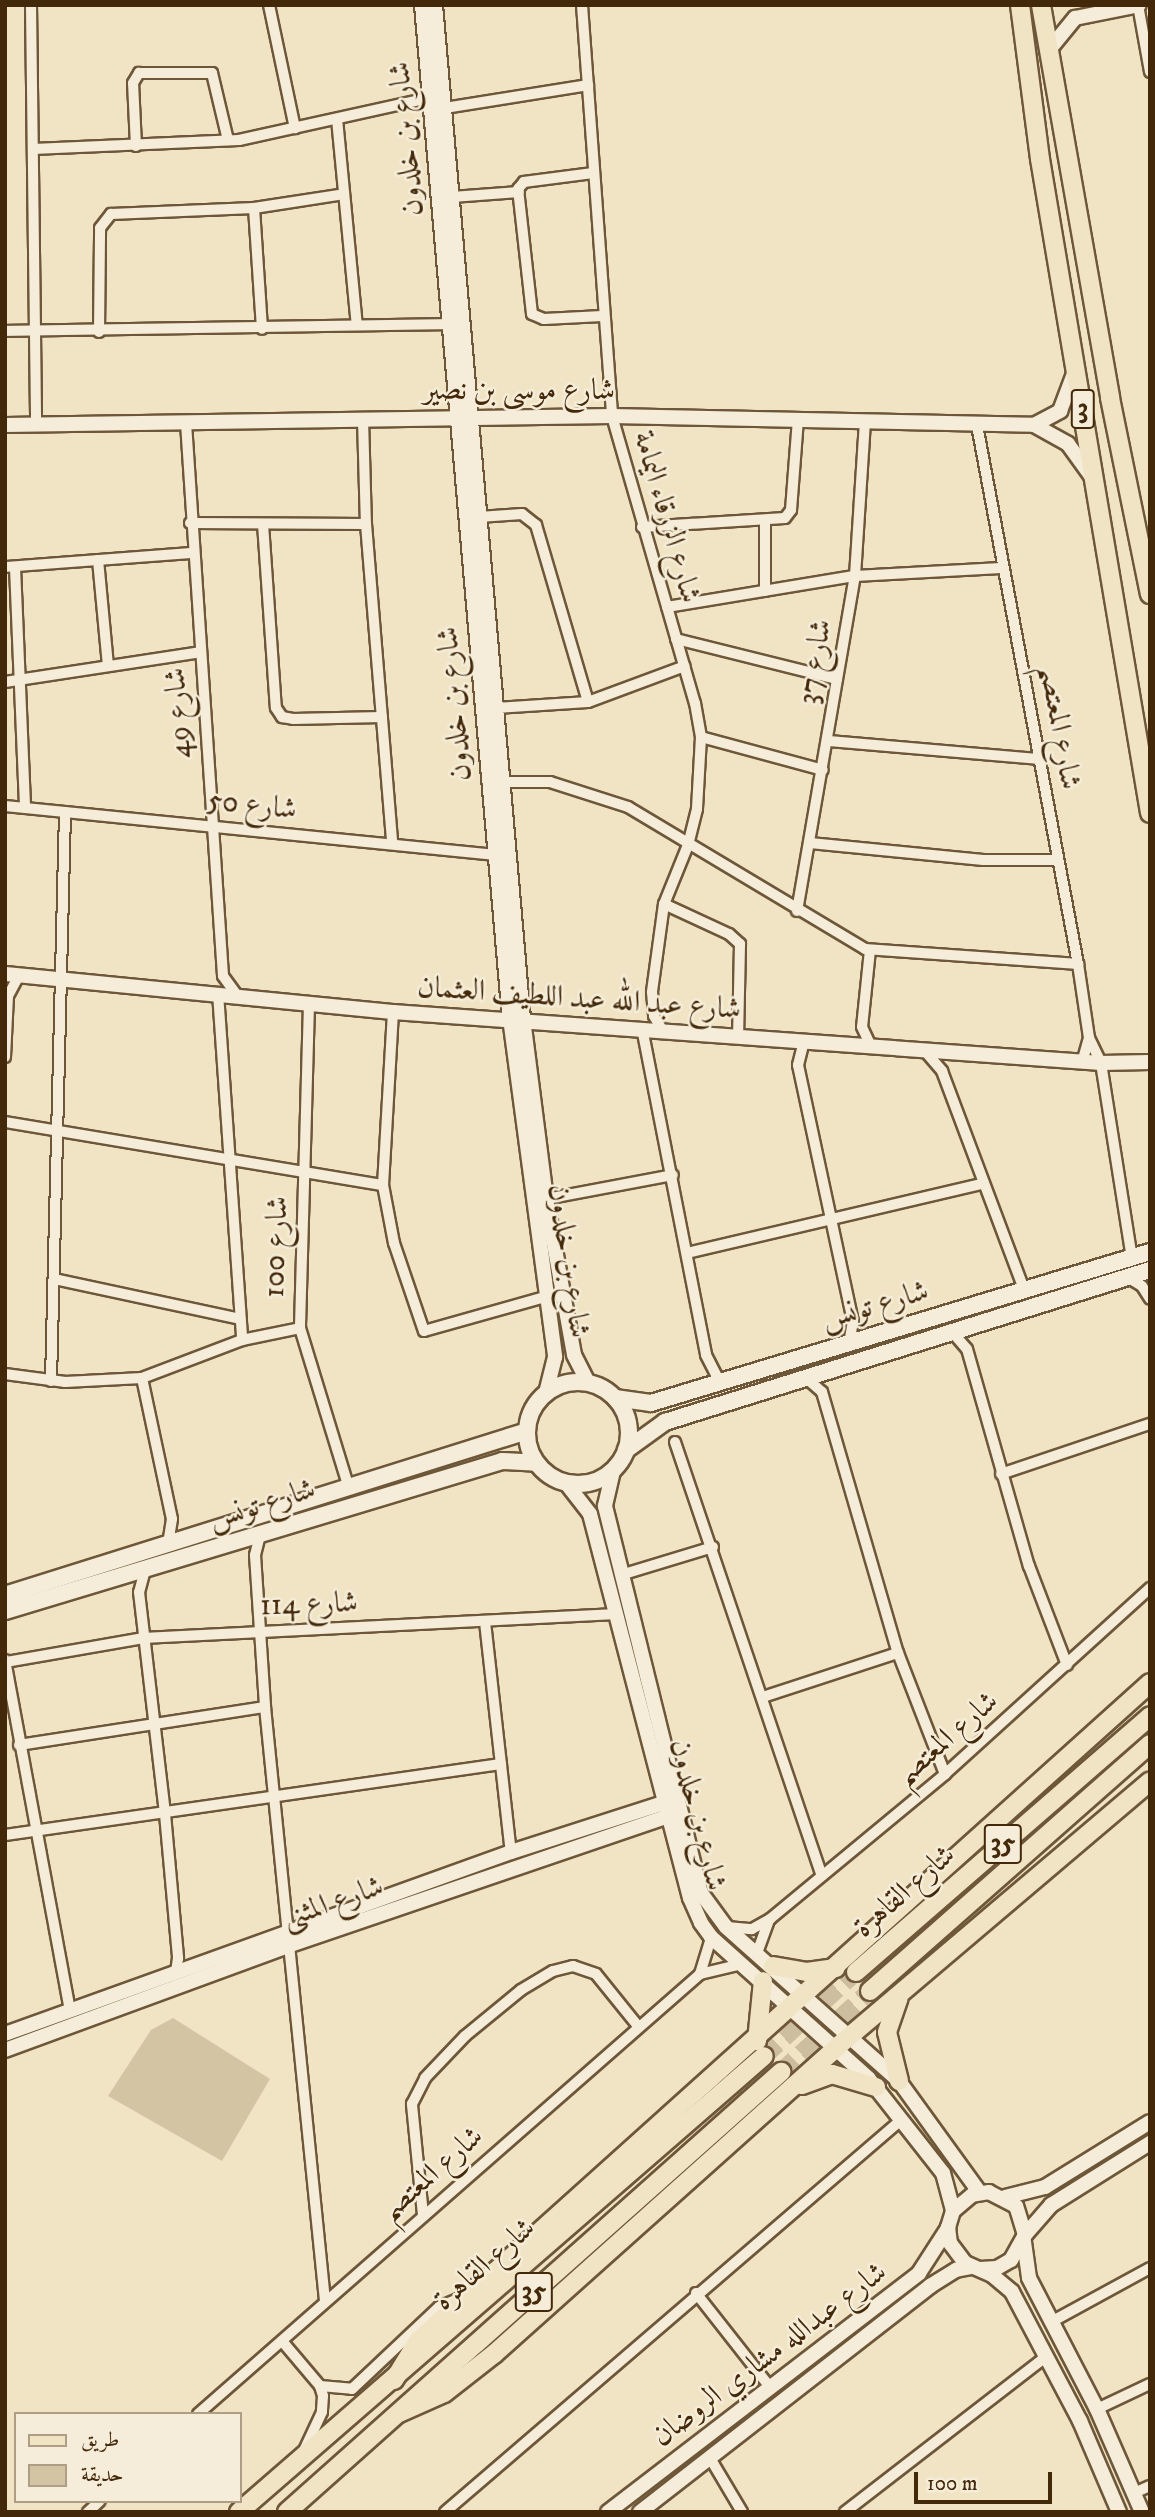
<!DOCTYPE html>
<html>
<head>
<meta charset="utf-8">
<style>
	body { margin:0 }
	#map { position:relative; width:1155px; height:2517px; overflow:hidden; background:#f0e4c4; font-family:"IM FELL DW Pica",Amiri,serif }
	div>[style] { position:absolute }
	[style*='--x'] { left:calc(var(--x)*1px); top:calc(var(--y)*1px); width:calc(var(--w)*1px); rotate:calc(var(--a)*1deg) }
	.green>* { inset:0; background:#d3c4a4 }
	.primary-tunnel>* { height:18px; margin-top:-9px; transform-origin:0; background:repeating-linear-gradient(90deg,#cdbe9f 0 18px,transparent 0 27px) }
	.roads { filter:drop-shadow(2px 0 #6e5738) drop-shadow(-2px 0 #6e5738) drop-shadow(0 2px #6e5738) drop-shadow(0 -2px #6e5738) }
	.minor>* { height:10px; margin:-5px; padding:0 5px; transform-origin:5px; border-radius:5px; background:#f5edd9 }
	.tertiary>* { height:14px; margin:-7px; padding:0 7px; transform-origin:7px; border-radius:7px; background:#f5edd9 }
	.secondary>* { height:16px; margin:-8px; padding:0 8px; transform-origin:8px; border-radius:8px; background:#f5edd9 }
	.secondary>.ring { margin:-8px; padding:0; box-sizing:content-box; background:none; border:16px solid #f5edd9; border-radius:50% }
	.primary>* { height:18px; margin:-9px; padding:0 9px; transform-origin:9px; border-radius:9px; background:#f0e4c4 }
	span { translate:-50% -50%; white-space:nowrap; text-align:center; line-height:1.15; -webkit-text-stroke:5px #f5edd9; paint-order:stroke }
	.shield-label span { padding:2px 5px; background:#f5edd9; border:2px solid; border-radius:5px; -webkit-text-stroke-width:0 }
	.shield-label { font-size:28px; color:#432809; font-weight:700 }
	.street-label { font-size:30px; color:#432809 }
	.frame { position:absolute; inset:0; border:7px solid #432809; pointer-events:none }
	.legend { position:absolute; left:14px; top:2412px; width:228px; height:91px; box-sizing:border-box; background:#f5edd9; border:2px solid #ae9e86; margin:0; padding:9px 12px; list-style:none; font-size:21px; color:#432809 }
	.legend li { display:flex; align-items:center; gap:14px; height:35px }
	.legend b { width:35px; border:2px solid #ae9e86 }
	.scale { position:absolute; left:914px; top:2472px; width:138px; height:32px; box-sizing:border-box; border:4px solid #432809; border-top:0; padding-left:9px; font-size:21px; line-height:24px; white-space:nowrap; color:#432809; -webkit-text-stroke:5px #f5edd9; paint-order:stroke }
</style>
</head>
<body>
<div id="map">
	<div class="green">
		<div style="clip-path:polygon(173px 2018px,270px 2079px,222px 2161px,108px 2096px,151px 2030px)"></div>
	</div>
	<div class="primary-tunnel">
		<div style="--x:764;--y:2056;--w:125;--a:-42.4"></div>
		<div style="--x:781;--y:2072;--w:120;--a:-42.3"></div>
	</div>
	<div class="roads">
		<div class="minor">
			<div style="--x:31;--y:5;--w:419;--a:89.3"></div>
			<div style="--x:269;--y:5;--w:126;--a:78.1"></div>
			<div style="--x:582;--y:5;--w:412;--a:85.8"></div>
			<div style="--x:612;--y:416;--w:299;--a:73.9"></div>
			<div style="--x:695;--y:703;--w:35;--a:80"></div>
			<div style="--x:701;--y:737;--w:72;--a:93.2"></div>
			<div style="--x:697;--y:809;--w:37;--a:104"></div>
			<div style="--x:688;--y:845;--w:64;--a:112.1"></div>
			<div style="--x:664;--y:904;--w:89;--a:97.8"></div>
			<div style="--x:652;--y:992;--w:24;--a:85"></div>
			<div style="--x:654;--y:1016;--w:16;--a:60"></div>
			<div style="--x:1138;--y:5;--w:68;--a:79.8"></div>
			<div style="--x:445;--y:108;--w:145;--a:-9.1"></div>
			<div style="--x:337;--y:119;--w:207;--a:84.5"></div>
			<div style="--x:136;--y:146;--w:63;--a:-92.7"></div>
			<div style="--x:133;--y:83;--w:12;--a:-59"></div>
			<div style="--x:139;--y:73;--w:73;--a:0"></div>
			<div style="--x:212;--y:73;--w:69;--a:76.6"></div>
			<div style="--x:33;--y:149;--w:206;--a:-2.5"></div>
			<div style="--x:239;--y:140;--w:195;--a:-12.5"></div>
			<div style="--x:593;--y:173;--w:70;--a:172.6"></div>
			<div style="--x:524;--y:182;--w:9;--a:131"></div>
			<div style="--x:518;--y:189;--w:126;--a:83.6"></div>
			<div style="--x:532;--y:314;--w:13;--a:23"></div>
			<div style="--x:544;--y:319;--w:58;--a:-3"></div>
			<div style="--x:452;--y:197;--w:67;--a:-4.3"></div>
			<div style="--x:254;--y:208;--w:121;--a:86.2"></div>
			<div style="--x:5;--y:331;--w:444;--a:-0.9"></div>
			<div style="--x:99;--y:332;--w:104;--a:-89.4"></div>
			<div style="--x:100;--y:228;--w:18;--a:-52"></div>
			<div style="--x:111;--y:214;--w:143;--a:-2.4"></div>
			<div style="--x:254;--y:208;--w:91;--a:-8.8"></div>
			<div style="--x:363;--y:419;--w:105;--a:88.4"></div>
			<div style="--x:366;--y:524;--w:320;--a:85.3"></div>
			<div style="--x:186;--y:423;--w:554;--a:86.17"></div>
			<div style="--x:223;--y:976;--w:22;--a:54"></div>
			<div style="--x:977;--y:425;--w:548;--a:79.39"></div>
			<div style="--x:1078;--y:964;--w:75;--a:81.5"></div>
			<div style="--x:1089;--y:1038;--w:25;--a:106"></div>
			<div style="--x:479;--y:517;--w:43;--a:-4"></div>
			<div style="--x:522;--y:514;--w:18;--a:38"></div>
			<div style="--x:536;--y:525;--w:184;--a:73.6"></div>
			<div style="--x:190;--y:523;--w:176;--a:0.3"></div>
			<div style="--x:263;--y:524;--w:184;--a:86"></div>
			<div style="--x:276;--y:708;--w:11;--a:56"></div>
			<div style="--x:282;--y:717;--w:11;--a:10"></div>
			<div style="--x:293;--y:719;--w:89;--a:-1.3"></div>
			<div style="--x:642;--y:527;--w:143;--a:-3.6"></div>
			<div style="--x:785;--y:518;--w:10;--a:-53"></div>
			<div style="--x:791;--y:510;--w:90;--a:-85.6"></div>
			<div style="--x:98;--y:560;--w:106;--a:84.6"></div>
			<div style="--x:5;--y:567;--w:188;--a:-4.3"></div>
			<div style="--x:15;--y:567;--w:241;--a:87.6"></div>
			<div style="--x:765;--y:591;--w:71;--a:-90"></div>
			<div style="--x:667;--y:607;--w:191;--a:-9.4"></div>
			<div style="--x:855;--y:576;--w:146;--a:-3.1"></div>
			<div style="--x:676;--y:639;--w:166;--a:14"></div>
			<div style="--x:5;--y:682;--w:197;--a:-8.7"></div>
			<div style="--x:496;--y:708;--w:92;--a:-3.7"></div>
			<div style="--x:588;--y:702;--w:103;--a:-20.4"></div>
			<div style="--x:701;--y:737;--w:126;--a:15.1"></div>
			<div style="--x:829;--y:741;--w:212;--a:4.9"></div>
			<div style="--x:502;--y:782;--w:48;--a:0"></div>
			<div style="--x:550;--y:782;--w:82;--a:17.8"></div>
			<div style="--x:628;--y:807;--w:276;--a:30.9"></div>
			<div style="--x:865;--y:949;--w:214;--a:4"></div>
			<div style="--x:5;--y:806;--w:491;--a:5.7"></div>
			<div style="--x:810;--y:843;--w:174;--a:5.6"></div>
			<div style="--x:983;--y:860;--w:75;--a:0"></div>
			<div style="--x:664;--y:904;--w:72;--a:24.8"></div>
			<div style="--x:729;--y:934;--w:15;--a:42"></div>
			<div style="--x:740;--y:944;--w:92;--a:91.2"></div>
			<div style="--x:797;--y:911;--w:340;--a:-80.2"></div>
			<div style="--x:855;--y:576;--w:156;--a:-86.3"></div>
			<div style="--x:870;--y:950;--w:77;--a:95.9"></div>
			<div style="--x:862;--y:1027;--w:21;--a:65"></div>
			<div style="--x:218;--y:993;--w:348;--a:86"></div>
			<div style="--x:309;--y:1004;--w:324;--a:91.6"></div>
			<div style="--x:300;--y:1328;--w:164;--a:73"></div>
			<div style="--x:393;--y:1012;--w:173;--a:93.3"></div>
			<div style="--x:383;--y:1185;--w:59;--a:79.3"></div>
			<div style="--x:394;--y:1243;--w:93;--a:71.2"></div>
			<div style="--x:424;--y:1331;--w:126;--a:-15.7"></div>
			<div style="--x:642;--y:1028;--w:333;--a:78.9"></div>
			<div style="--x:706;--y:1355;--w:29;--a:63"></div>
			<div style="--x:1089;--y:1038;--w:28;--a:64"></div>
			<div style="--x:1101;--y:1063;--w:197;--a:81"></div>
			<div style="--x:804;--y:1041;--w:25;--a:104"></div>
			<div style="--x:798;--y:1065;--w:262;--a:77.9"></div>
			<div style="--x:853;--y:1321;--w:22;--a:100"></div>
			<div style="--x:924;--y:1050;--w:28;--a:49"></div>
			<div style="--x:942;--y:1071;--w:236;--a:69.4"></div>
			<div style="--x:5;--y:1057;--w:61;--a:-87.2"></div>
			<div style="--x:8;--y:996;--w:24;--a:-62"></div>
			<div style="--x:5;--y:1122;--w:383;--a:9.5"></div>
			<div style="--x:546;--y:1199;--w:129;--a:-10.7"></div>
			<div style="--x:687;--y:1253;--w:302;--a:-13.2"></div>
			<div style="--x:1127;--y:1277;--w:17;--a:31"></div>
			<div style="--x:1142;--y:1286;--w:15;--a:58"></div>
			<div style="--x:54;--y:1279;--w:190;--a:12.1"></div>
			<div style="--x:953;--y:1333;--w:21;--a:49"></div>
			<div style="--x:967;--y:1349;--w:226;--a:74.1"></div>
			<div style="--x:1029;--y:1566;--w:106;--a:69"></div>
			<div style="--x:5;--y:1374;--w:61;--a:7.6"></div>
			<div style="--x:65;--y:1382;--w:77;--a:-3"></div>
			<div style="--x:142;--y:1378;--w:107;--a:-20.8"></div>
			<div style="--x:242;--y:1340;--w:59;--a:-11.7"></div>
			<div style="--x:142;--y:1378;--w:144;--a:78"></div>
			<div style="--x:172;--y:1519;--w:25;--a:99"></div>
			<div style="--x:806;--y:1378;--w:21;--a:41"></div>
			<div style="--x:822;--y:1392;--w:272;--a:73.8"></div>
			<div style="--x:898;--y:1653;--w:130;--a:68.8"></div>
			<div style="--x:51;--y:1381;--w:569;--a:-88.59"></div>
			<div style="--x:675;--y:1442;--w:458;--a:71.3"></div>
			<div style="--x:1001;--y:1474;--w:157;--a:-18.6"></div>
			<div style="--x:260;--y:1535;--w:21;--a:104"></div>
			<div style="--x:255;--y:1555;--w:152;--a:86.2"></div>
			<div style="--x:265;--y:1707;--w:597;--a:84.23"></div>
			<div style="--x:145;--y:1570;--w:23;--a:105"></div>
			<div style="--x:139;--y:1592;--w:224;--a:83.3"></div>
			<div style="--x:165;--y:1814;--w:145;--a:84.8"></div>
			<div style="--x:178;--y:1958;--w:14;--a:98"></div>
			<div style="--x:624;--y:1574;--w:93;--a:-16.9"></div>
			<div style="--x:485;--y:1622;--w:231;--a:83.6"></div>
			<div style="--x:5;--y:1660;--w:356;--a:79.5"></div>
			<div style="--x:6;--y:1662;--w:139;--a:-9.9"></div>
			<div style="--x:143;--y:1638;--w:474;--a:-2.9"></div>
			<div style="--x:763;--y:1697;--w:142;--a:-18.1"></div>
			<div style="--x:19;--y:1745;--w:249;--a:-8.8"></div>
			<div style="--x:5;--y:1835;--w:501;--a:-8.15"></div>
			<div style="--x:727;--y:1927;--w:25;--a:5"></div>
			<div style="--x:752;--y:1929;--w:21;--a:-29"></div>
			<div style="--x:770;--y:1919;--w:227;--a:-39.6"></div>
			<div style="--x:945;--y:1774;--w:277;--a:-42.2"></div>
			<div style="--x:757;--y:1953;--w:33;--a:-70"></div>
			<div style="--x:700;--y:1974;--w:39;--a:-73"></div>
			<div style="--x:423;--y:2215;--w:112;--a:-95.7"></div>
			<div style="--x:412;--y:2104;--w:29;--a:-63"></div>
			<div style="--x:425;--y:2078;--w:58;--a:-46.4"></div>
			<div style="--x:465;--y:2036;--w:72;--a:-39.4"></div>
			<div style="--x:521;--y:1990;--w:37;--a:-31"></div>
			<div style="--x:553;--y:1971;--w:21;--a:-14"></div>
			<div style="--x:573;--y:1966;--w:24;--a:19"></div>
			<div style="--x:596;--y:1974;--w:67;--a:51.1"></div>
			<div style="--x:696;--y:2293;--w:120;--a:51.8"></div>
			<div style="--x:1051;--y:2322;--w:113;--a:-28.6"></div>
			<div style="--x:282;--y:2341;--w:59;--a:49.8"></div>
			<div style="--x:320;--y:2386;--w:10;--a:73"></div>
			<div style="--x:323;--y:2396;--w:16;--a:94"></div>
			<div style="--x:322;--y:2412;--w:50;--a:115"></div>
			<div style="--x:320;--y:2386;--w:32;--a:5"></div>
			<div style="--x:352;--y:2389;--w:120;--a:-43.3"></div>
			<div style="--x:439;--y:2307;--w:28;--a:-23"></div>
			<div style="--x:1097;--y:2409;--w:59;--a:-25.3"></div>
			<div style="--x:198;--y:2414;--w:668;--a:-41.23"></div>
			<div style="--x:700;--y:1974;--w:43;--a:-13.4"></div>
			<div style="--x:710;--y:2458;--w:63;--a:59.3"></div>
			<div style="--x:1134;--y:2493;--w:17;--a:-24"></div>
			<div style="--x:88;--y:2512;--w:16;--a:-43"></div>
			<div style="--x:445;--y:2512;--w:601;--a:-40.68"></div>
			<div style="--x:845;--y:2512;--w:255;--a:-37.7"></div>
		</div>
		<div class="tertiary">
			<div style="--x:422;--y:5;--w:1017;--a:85.04"></div>
			<div style="--x:510;--y:1018;--w:342;--a:82.4"></div>
			<div style="--x:555;--y:1357;--w:38;--a:104"></div>
			<div style="--x:435;--y:5;--w:1018;--a:85.04"></div>
			<div style="--x:523;--y:1019;--w:181;--a:82.7"></div>
			<div style="--x:546;--y:1199;--w:158;--a:79.8"></div>
			<div style="--x:574;--y:1355;--w:31;--a:63"></div>
			<div style="--x:1048;--y:51;--w:43;--a:-50.7"></div>
			<div style="--x:1075;--y:18;--w:65;--a:-11.5"></div>
			<div style="--x:5;--y:425;--w:607;--a:-0.85"></div>
			<div style="--x:612;--y:416;--w:422;--a:1.2"></div>
			<div style="--x:1034;--y:425;--w:39;--a:29"></div>
			<div style="--x:1068;--y:444;--w:39;--a:54"></div>
			<div style="--x:1034;--y:425;--w:30;--a:-28"></div>
			<div style="--x:1060;--y:411;--w:43;--a:-69.4"></div>
			<div style="--x:5;--y:974;--w:390;--a:5.6"></div>
			<div style="--x:393;--y:1012;--w:710;--a:4.12"></div>
			<div style="--x:1101;--y:1063;--w:49;--a:-1.2"></div>
			<div style="--x:613;--y:1471;--w:36;--a:103"></div>
			<div style="--x:605;--y:1506;--w:399;--a:76.1"></div>
			<div style="--x:701;--y:1893;--w:42;--a:53.7"></div>
			<div style="--x:726;--y:1927;--w:232;--a:41.7"></div>
			<div style="--x:899;--y:2081;--w:138;--a:54.1"></div>
			<div style="--x:566;--y:1483;--w:39;--a:52"></div>
			<div style="--x:590;--y:1514;--w:397;--a:75.4"></div>
			<div style="--x:690;--y:1898;--w:27;--a:66"></div>
			<div style="--x:701;--y:1923;--w:17;--a:54"></div>
			<div style="--x:711;--y:1937;--w:212;--a:41.9"></div>
			<div style="--x:869;--y:2079;--w:120;--a:51.8"></div>
			<div style="--x:943;--y:2173;--w:39;--a:75"></div>
			<div style="--x:5;--y:2034;--w:538;--a:-19.78"></div>
			<div style="--x:511;--y:1852;--w:170;--a:-17.8"></div>
			<div style="--x:5;--y:2050;--w:301;--a:-20.2"></div>
			<div style="--x:287;--y:1946;--w:412;--a:-18.8"></div>
			<div style="--x:1005;--y:2197;--w:41;--a:-14"></div>
			<div style="--x:1045;--y:2187;--w:123;--a:-31.8"></div>
			<div style="--x:1025;--y:2235;--w:40;--a:-49"></div>
			<div style="--x:1051;--y:2205;--w:117;--a:-32.1"></div>
			<div style="--x:1024;--y:2242;--w:36;--a:82"></div>
			<div style="--x:1029;--y:2278;--w:148;--a:62.6"></div>
			<div style="--x:1097;--y:2409;--w:112;--a:66.4"></div>
			<div style="--x:980;--y:2269;--w:17;--a:-3"></div>
			<div style="--x:997;--y:2268;--w:16;--a:-30"></div>
			<div style="--x:1011;--y:2260;--w:29;--a:-61"></div>
			<div style="--x:1025;--y:2235;--w:30;--a:-107"></div>
			<div style="--x:1016;--y:2206;--w:30;--a:-153"></div>
			<div style="--x:989;--y:2192;--w:17;--a:170"></div>
			<div style="--x:972;--y:2195;--w:25;--a:140"></div>
			<div style="--x:953;--y:2211;--w:17;--a:107"></div>
			<div style="--x:948;--y:2227;--w:16;--a:83"></div>
			<div style="--x:950;--y:2243;--w:25;--a:53"></div>
			<div style="--x:965;--y:2263;--w:30;--a:24"></div>
			<div style="--x:992;--y:2275;--w:26;--a:40"></div>
			<div style="--x:1012;--y:2292;--w:146;--a:62.2"></div>
			<div style="--x:1080;--y:2421;--w:99;--a:66.8"></div>
			<div style="--x:608;--y:2512;--w:392;--a:-37.5"></div>
			<div style="--x:919;--y:2273;--w:54;--a:-57.2"></div>
			<div style="--x:640;--y:2512;--w:368;--a:-37.9"></div>
			<div style="--x:930;--y:2286;--w:31;--a:-32"></div>
			<div style="--x:956;--y:2270;--w:16;--a:-11"></div>
		</div>
		<div class="secondary">
			<div class="ring" style="left:527px;top:1382px;width:86px;height:86px"></div>
			<div style="--x:615;--y:1398;--w:36;--a:8"></div>
			<div style="--x:651;--y:1403;--w:521;--a:-16.84"></div>
			<div style="--x:626;--y:1450;--w:48;--a:-35.7"></div>
			<div style="--x:665;--y:1422;--w:508;--a:-17.4"></div>
			<div style="--x:5;--y:1595;--w:547;--a:-17.44"></div>
			<div style="--x:5;--y:1611;--w:519;--a:-16.79"></div>
			<div style="--x:502;--y:1461;--w:34;--a:3"></div>
		</div>
		<div class="primary">
			<div style="--x:1020;--y:5;--w:155;--a:82.6"></div>
			<div style="--x:1040;--y:159;--w:663;--a:80.45"></div>
			<div style="--x:1041;--y:5;--w:399;--a:80"></div>
			<div style="--x:1110;--y:398;--w:200;--a:78.5"></div>
			<div style="--x:773;--y:1966;--w:35;--a:10"></div>
			<div style="--x:807;--y:1972;--w:29;--a:-8"></div>
			<div style="--x:856;--y:1972;--w:390;--a:-41"></div>
			<div style="--x:870;--y:1991;--w:373;--a:-41.4"></div>
			<div style="--x:757;--y:2041;--w:60;--a:-84.3"></div>
			<div style="--x:899;--y:2081;--w:50;--a:-103.8"></div>
			<div style="--x:887;--y:2032;--w:36;--a:-71"></div>
			<div style="--x:802;--y:2085;--w:32;--a:-20"></div>
			<div style="--x:832;--y:2074;--w:46;--a:16.5"></div>
			<div style="--x:394;--y:2380;--w:46;--a:-58.4"></div>
			<div style="--x:418;--y:2341;--w:984;--a:-41.95"></div>
			<div style="--x:399;--y:2413;--w:49;--a:-24"></div>
			<div style="--x:444;--y:2393;--w:63;--a:-38"></div>
			<div style="--x:494;--y:2354;--w:462;--a:-41.8"></div>
			<div style="--x:838;--y:2046;--w:409;--a:-40.3"></div>
			<div style="--x:239;--y:2512;--w:695;--a:-40.98"></div>
			<div style="--x:287;--y:2512;--w:662;--a:-41.69"></div>
		</div>
	</div>
	<div class="shield-label">
		<span style="left:1083px;top:409px">3</span>
		<span style="left:1003px;top:1844px">35</span>
		<span style="left:534px;top:2292px">35</span>
	</div>
	<div class="street-label">
		<span style="left:407px;top:139px;rotate:-95deg">شارع بن خلدون</span>
		<span style="left:519px;top:391px">شارع موسى بن نصير</span>
		<span style="left:666px;top:517px;rotate:74deg">شارع الزرقاء اليمامة</span>
		<span style="left:816px;top:662px;rotate:-81deg">شارع 37</span>
		<span style="left:455px;top:704px;rotate:-95deg">شارع بن خلدون</span>
		<span style="left:179px;top:713px;rotate:-94deg">شارع 49</span>
		<span style="left:1059px;top:727px;rotate:80deg">شارع المعتصم</span>
		<span style="left:252px;top:806px;rotate:6deg">شارع 50</span>
		<span style="left:579px;top:999px;rotate:4deg">شارع عبد الله عبد اللطيف العثمان</span>
		<span style="left:277px;top:1247px;rotate:-88deg">شارع 100</span>
		<span style="left:568px;top:1261px;rotate:82deg">شارع بن خلدون</span>
		<span style="left:875px;top:1306px;rotate:-16deg">شارع تونس</span>
		<span style="left:262px;top:1505px;rotate:-17deg">شارع تونس</span>
		<span style="left:309px;top:1605px;rotate:-2deg">شارع 114</span>
		<span style="left:947px;top:1739px;rotate:-41deg">شارع المعتصم</span>
		<span style="left:697px;top:1815px;rotate:76deg">شارع بن خلدون</span>
		<span style="left:905px;top:1892px;rotate:-41deg">شارع القاهرة</span>
		<span style="left:333px;top:1903px;rotate:-19deg">شارع المثنى</span>
		<span style="left:432px;top:2174px;rotate:-41deg">شارع المعتصم</span>
		<span style="left:485px;top:2265px;rotate:-41deg">شارع القاهرة</span>
		<span style="left:770px;top:2355px;rotate:-37deg">شارع عبدالله مشاري الروضان</span>
	</div>
	<div class="frame"></div>
	<ul class="legend">
	<li><b style="height:9px;background:#f0e4c4"></b>طريق</li>
	<li><b style="height:19px;background:#d3c4a4"></b>حديقة</li>
	</ul>
	<div class="scale">100 m</div>
</div>
</body>
</html>
